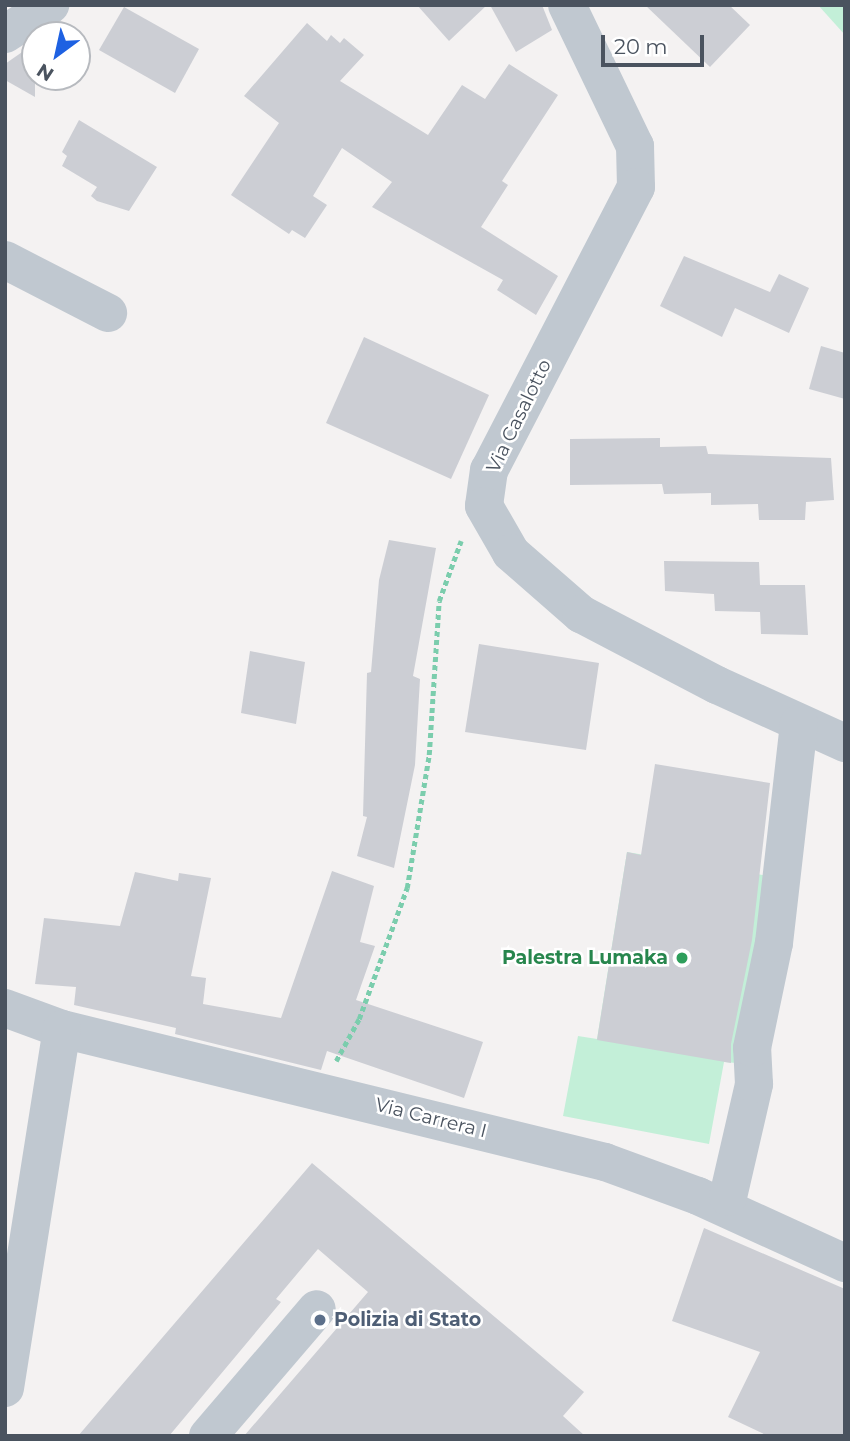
<!DOCTYPE html>
<html>
<head>
<meta charset="utf-8">
<style>
	body { margin:0 }
	#map { position:relative; width:850px; height:1441px; overflow:hidden; background:#f4f2f2; font-family:Montserrat,sans-serif }
	div>[style] { position:absolute }
	[style*='--x'] { left:calc(var(--x)*1px); top:calc(var(--y)*1px); width:calc(var(--w)*1px); rotate:calc(var(--a)*1deg) }
	.green>* { inset:0; background:#c3efd8 }
	.building>* { inset:0; background:#ccced4 }
	.path>* { height:4.5px; margin-top:-2.25px; transform-origin:0; background:repeating-linear-gradient(90deg,#7bcdad 0 5px,transparent 0 8.5px) }
	.minor>* { height:38px; margin:-19px; padding:0 19px; transform-origin:19px; border-radius:19px; background:#c0c8d0 }
	.dots>* { width:19px; height:19px; translate:-50% -50%; box-sizing:border-box; border:4px solid #fff; border-radius:50% }
	span { translate:-50% -50%; white-space:nowrap; text-align:center; line-height:1.15; -webkit-text-stroke:5px #fff; paint-order:stroke }
	.street-label { font-size:19px; color:#4a535f }
	.leisure-label { font-size:19px; color:#27864d; font-weight:700 }
	.right { translate:-100% -50%; text-align:right }
	.service-label { font-size:19px; color:#4e5e75; font-weight:700 }
	.left { translate:0 -50%; text-align:left }
	.frame { position:absolute; inset:0; border:7px solid #4a535f; pointer-events:none }
	.north { position:absolute; left:21px; top:21px; width:70px; height:70px; box-sizing:border-box; background:#fff; border:2px solid #b7babf; border-radius:50%; rotate:213deg; font-size:19px; font-weight:700; line-height:28px; text-align:center; color:#4a535f }
	.north::after { content:''; display:block; margin:auto; width:24px; height:32px; background:#1e61e2; clip-path:polygon(50% 0,100% 100%,50% 72%,0 100%) }
	.scale { position:absolute; left:601px; top:35px; width:103px; height:32px; box-sizing:border-box; border:4px solid #4a535f; border-top:0; padding-left:9px; font-size:21px; line-height:24px; white-space:nowrap; color:#4a535f; -webkit-text-stroke:5px #fff; paint-order:stroke }
</style>
</head>
<body>
<div id="map">
	<div class="green">
		<div style="clip-path:polygon(818px 5px,845px 5px,845px 35px)"></div>
		<div style="clip-path:polygon(627px 852px,768px 876px,737px 1063px,724px 1062px,709px 1144px,563px 1116px,578px 1036px,597px 1039px)"></div>
	</div>
	<div class="building">
		<div style="clip-path:polygon(417px 5px,487px 5px,449px 41px)"></div>
		<div style="clip-path:polygon(490px 5px,542px 5px,552px 30px,516px 52px)"></div>
		<div style="clip-path:polygon(645px 5px,729px 5px,750px 25px,710px 67px)"></div>
		<div style="clip-path:polygon(124px 7px,199px 49px,175px 93px,99px 50px)"></div>
		<div style="clip-path:polygon(307px 23px,327px 41px,331px 35px,340px 43px,344px 38px,364px 55px,340px 81px,428px 135px,462px 85px,485px 99px,509px 64px,558px 95px,502px 181px,508px 185px,481px 227px,558px 276px,536px 315px,497px 290px,503px 280px,372px 207px,392px 182px,342px 148px,313px 196px,327px 205px,305px 238px,292px 230px,289px 234px,231px 195px,279px 123px,244px 96px)"></div>
		<div style="clip-path:polygon(35px 43px,35px 97px,5px 80px,5px 64px)"></div>
		<div style="clip-path:polygon(79px 120px,157px 167px,129px 211px,97px 201px,91px 196px,97px 187px,62px 166px,67px 156px,62px 152px)"></div>
		<div style="clip-path:polygon(684px 256px,770px 292px,779px 274px,809px 288px,789px 333px,735px 308px,722px 337px,660px 306px)"></div>
		<div style="clip-path:polygon(364px 337px,489px 395px,451px 479px,326px 423px)"></div>
		<div style="clip-path:polygon(821px 346px,845px 353px,845px 399px,809px 389px)"></div>
		<div style="clip-path:polygon(660px 438px,660px 447px,706px 446px,708px 454px,831px 458px,834px 500px,806px 502px,805px 520px,759px 520px,758px 504px,711px 505px,711px 493px,664px 494px,662px 484px,570px 485px,570px 439px)"></div>
		<div style="clip-path:polygon(389px 540px,436px 548px,413px 676px,420px 679px,415px 765px,394px 868px,357px 856px,367px 817px,363px 816px,367px 673px,371px 672px,379px 580px)"></div>
		<div style="clip-path:polygon(664px 561px,759px 562px,760px 585px,805px 585px,808px 635px,761px 634px,760px 612px,715px 611px,714px 594px,665px 591px)"></div>
		<div style="clip-path:polygon(479px 644px,599px 663px,586px 750px,465px 732px)"></div>
		<div style="clip-path:polygon(250px 651px,305px 662px,296px 724px,241px 713px)"></div>
		<div style="clip-path:polygon(655px 764px,770px 783px,752px 940px,731px 1044px,731px 1063px,597px 1040px,627px 852px,641px 855px)"></div>
		<div style="clip-path:polygon(332px 871px,374px 886px,360px 942px,375px 946px,356px 1000px,483px 1042px,464px 1098px,327px 1051px,321px 1070px,175px 1034px,176px 1028px,74px 1005px,76px 987px,35px 984px,44px 918px,120px 926px,135px 872px,178px 881px,179px 873px,211px 878px,191px 976px,206px 978px,203px 1004px,281px 1018px)"></div>
		<div style="clip-path:polygon(312px 1163px,584px 1392px,563px 1416px,585px 1436px,244px 1436px,368px 1292px,318px 1249px,276px 1299px,281px 1302px,169px 1436px,78px 1436px)"></div>
		<div style="clip-path:polygon(704px 1228px,845px 1289px,845px 1436px,768px 1436px,728px 1417px,760px 1352px,672px 1321px)"></div>
	</div>
	<div class="path">
		<div style="--x:336;--y:1061;--w:48;--a:-61.3"></div>
		<div style="--x:359;--y:1019;--w:140;--a:-69.9"></div>
		<div style="--x:407;--y:888;--w:135;--a:-80.6"></div>
		<div style="--x:429;--y:755;--w:154;--a:-86.3"></div>
		<div style="--x:439;--y:601;--w:64;--a:-69.9"></div>
	</div>
	<div class="minor">
		<div style="--x:567;--y:5;--w:157;--a:64.3"></div>
		<div style="--x:635;--y:146;--w:41;--a:88.6"></div>
		<div style="--x:636;--y:187;--w:319;--a:117.4"></div>
		<div style="--x:489;--y:470;--w:36;--a:98"></div>
		<div style="--x:484;--y:506;--w:54;--a:60.1"></div>
		<div style="--x:511;--y:553;--w:93;--a:41.1"></div>
		<div style="--x:581;--y:614;--w:153;--a:27.6"></div>
		<div style="--x:717;--y:685;--w:141;--a:24.4"></div>
		<div style="--x:5;--y:34;--w:54;--a:-32.8"></div>
		<div style="--x:5;--y:260;--w:116;--a:27.2"></div>
		<div style="--x:5;--y:1008;--w:61;--a:20.2"></div>
		<div style="--x:62;--y:1029;--w:559;--a:13.76"></div>
		<div style="--x:605;--y:1162;--w:99;--a:20.1"></div>
		<div style="--x:698;--y:1196;--w:162;--a:24.5"></div>
		<div style="--x:728;--y:1197;--w:116;--a:-77"></div>
		<div style="--x:754;--y:1084;--w:36;--a:-93"></div>
		<div style="--x:752;--y:1048;--w:107;--a:-78.2"></div>
		<div style="--x:774;--y:943;--w:221;--a:-83.5"></div>
		<div style="--x:5;--y:1388;--w:363;--a:-81"></div>
		<div style="--x:208;--y:1436;--w:167;--a:-49.4"></div>
	</div>
	<div class="dots">
		<div style="left:682px;top:958px;background:#2e9e5b"></div>
		<div style="left:320px;top:1320px;background:#5c6f8a"></div>
	</div>
	<div class="street-label">
		<span style="left:519px;top:416px;rotate:-64deg">Via Casalotto</span>
		<span style="left:431px;top:1118px;rotate:14deg">Via Carrera I</span>
	</div>
	<div class="leisure-label">
		<span class="right" style="left:668px;top:958px">Palestra Lumaka</span>
	</div>
	<div class="service-label">
		<span class="left" style="left:334px;top:1320px">Polizia di Stato</span>
	</div>
	<div class="frame"></div>
	<div class="north">N</div>
	<div class="scale">20 m</div>
</div>
</body>
</html>
